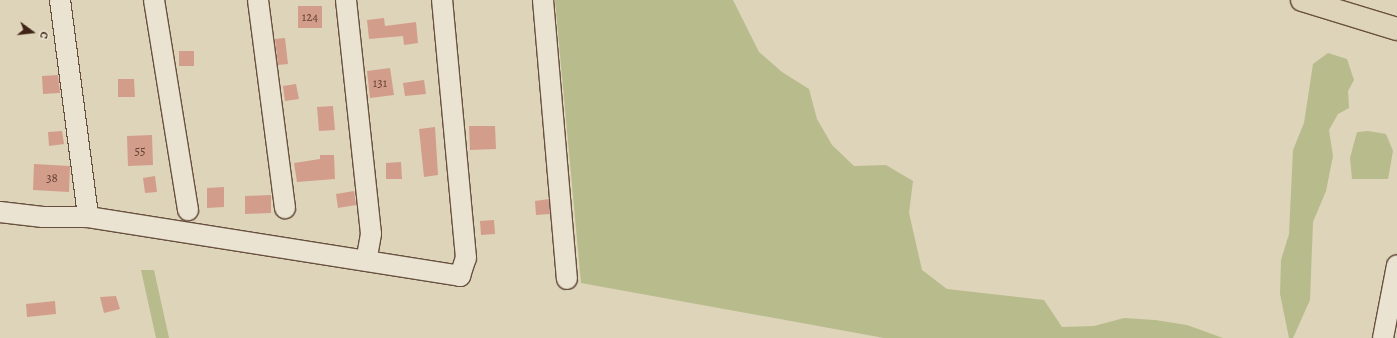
<!DOCTYPE html>
<html>
<head>
<meta charset="utf-8">
<style>
	body { margin:0 }
	#map { position:relative; width:1397px; height:338px; overflow:hidden; background:#ded4ba; font-family:Alegreya,serif }
	div>[style] { position:absolute }
	[style*='--x'] { left:calc(var(--x)*1px); top:calc(var(--y)*1px); width:calc(var(--w)*1px); rotate:calc(var(--a)*1deg) }
	.green>* { inset:0; background:#b8bb8b }
	.building>* { inset:0; background:#d39d8b }
	.roads { filter:drop-shadow(1px 0 #68503e) drop-shadow(-1px 0 #68503e) drop-shadow(0 1px #68503e) drop-shadow(0 -1px #68503e) }
	.minor>* { height:20px; margin:-10px; padding:0 10px; transform-origin:10px; border-radius:10px; background:#eae3d2 }
	.highway>* { height:22px; margin:-11px; padding:0 11px; transform-origin:11px; border-radius:11px; background:#ded4ba }
	span { translate:-50% -50%; white-space:nowrap; text-align:center; line-height:1.15; -webkit-text-stroke:4px #eae3d2; paint-order:stroke }
	.number-label { font-size:13px; color:#654232 }
	.number-label span { -webkit-text-stroke-width:0 }
	.north { position:absolute; left:12px; top:12px; width:40px; height:40px; -webkit-text-stroke:3px #eae3d2; paint-order:stroke; rotate:105deg; font-size:11px; font-weight:700; line-height:16px; text-align:center; color:#402415 }
	.north::after { content:''; display:block; margin:auto; width:14px; height:18px; background:#402415; clip-path:polygon(50% 0,100% 100%,50% 72%,0 100%) }
</style>
</head>
<body>
<div id="map">
	<div class="green">
		<div style="clip-path:polygon(555px 0,733px 0,759px 52px,782px 72px,809px 89px,817px 119px,832px 145px,854px 166px,886px 165px,913px 181px,909px 213px,922px 270px,947px 289px,1044px 300px,1062px 327px,1094px 326px,1124px 318px,1155px 320px,1187px 325px,1223px 338px,884px 338px,581px 283px)"></div>
		<div style="clip-path:polygon(1328px 53px,1347px 59px,1354px 80px,1348px 91px,1349px 108px,1338px 114px,1329px 130px,1333px 156px,1326px 191px,1313px 222px,1310px 300px,1293px 338px,1289px 338px,1280px 294px,1281px 260px,1289px 234px,1293px 150px,1304px 123px,1313px 64px)"></div>
		<div style="clip-path:polygon(1368px 131px,1386px 134px,1393px 151px,1388px 179px,1352px 179px,1350px 158px,1357px 132px)"></div>
		<div style="clip-path:polygon(141px 270px,154px 270px,169px 338px,156px 338px)"></div>
	</div>
	<div class="building">
		<div style="clip-path:polygon(298px 6px,322px 6px,322px 28px,298px 28px)"></div>
		<div style="clip-path:polygon(384px 18px,385px 26px,416px 22px,418px 43px,404px 45px,403px 36px,369px 39px,367px 20px)"></div>
		<div style="clip-path:polygon(285px 38px,288px 64px,278px 65px,275px 39px)"></div>
		<div style="clip-path:polygon(179px 51px,194px 51px,194px 66px,179px 66px)"></div>
		<div style="clip-path:polygon(390px 68px,394px 95px,370px 98px,367px 71px)"></div>
		<div style="clip-path:polygon(58px 75px,60px 93px,43px 94px,42px 76px)"></div>
		<div style="clip-path:polygon(118px 79px,134px 79px,135px 97px,118px 97px)"></div>
		<div style="clip-path:polygon(424px 80px,426px 94px,405px 96px,403px 83px)"></div>
		<div style="clip-path:polygon(296px 84px,299px 99px,285px 101px,283px 86px)"></div>
		<div style="clip-path:polygon(333px 106px,335px 130px,319px 131px,317px 107px)"></div>
		<div style="clip-path:polygon(469px 126px,495px 126px,496px 149px,470px 150px)"></div>
		<div style="clip-path:polygon(435px 127px,438px 175px,424px 177px,419px 129px)"></div>
		<div style="clip-path:polygon(62px 131px,64px 144px,49px 146px,48px 132px)"></div>
		<div style="clip-path:polygon(152px 135px,153px 165px,128px 166px,127px 136px)"></div>
		<div style="clip-path:polygon(320px 155px,334px 155px,335px 179px,297px 182px,294px 163px,320px 159px)"></div>
		<div style="clip-path:polygon(401px 162px,402px 179px,386px 179px,386px 163px)"></div>
		<div style="clip-path:polygon(34px 164px,70px 166px,69px 192px,33px 190px)"></div>
		<div style="clip-path:polygon(155px 176px,157px 192px,145px 193px,143px 178px)"></div>
		<div style="clip-path:polygon(224px 187px,224px 207px,207px 208px,207px 188px)"></div>
		<div style="clip-path:polygon(354px 191px,356px 205px,338px 208px,336px 194px)"></div>
		<div style="clip-path:polygon(271px 195px,271px 213px,245px 214px,245px 196px)"></div>
		<div style="clip-path:polygon(549px 199px,550px 214px,536px 215px,535px 201px)"></div>
		<div style="clip-path:polygon(494px 220px,495px 234px,481px 235px,480px 221px)"></div>
		<div style="clip-path:polygon(116px 296px,120px 309px,104px 313px,100px 297px)"></div>
		<div style="clip-path:polygon(55px 301px,56px 314px,27px 317px,26px 304px)"></div>
	</div>
	<div class="roads">
		<div class="minor">
			<div style="--x:60;--y:0;--w:219;--a:82.6"></div>
			<div style="--x:154;--y:0;--w:213;--a:80.8"></div>
			<div style="--x:258;--y:0;--w:210;--a:82.6"></div>
			<div style="--x:346;--y:0;--w:235;--a:83.9"></div>
			<div style="--x:371;--y:234;--w:27;--a:100"></div>
			<div style="--x:543;--y:0;--w:280;--a:85.1"></div>
			<div style="--x:0;--y:212;--w:43;--a:6.6"></div>
			<div style="--x:43;--y:217;--w:45;--a:0"></div>
			<div style="--x:88;--y:217;--w:377;--a:9"></div>
			<div style="--x:460;--y:276;--w:19;--a:-72"></div>
			<div style="--x:466;--y:258;--w:259;--a:-95.3"></div>
			<div style="--x:1383;--y:338;--w:74;--a:-79.1"></div>
		</div>
		<div class="highway">
			<div style="--x:1302;--y:0;--w:99;--a:17"></div>
		</div>
	</div>
	<div class="number-label">
		<span style="left:310px;top:17px">124</span>
		<span style="left:380px;top:83px">131</span>
		<span style="left:140px;top:151px">55</span>
		<span style="left:52px;top:178px">38</span>
	</div>
	<div class="north">С</div>
</div>
</body>
</html>
